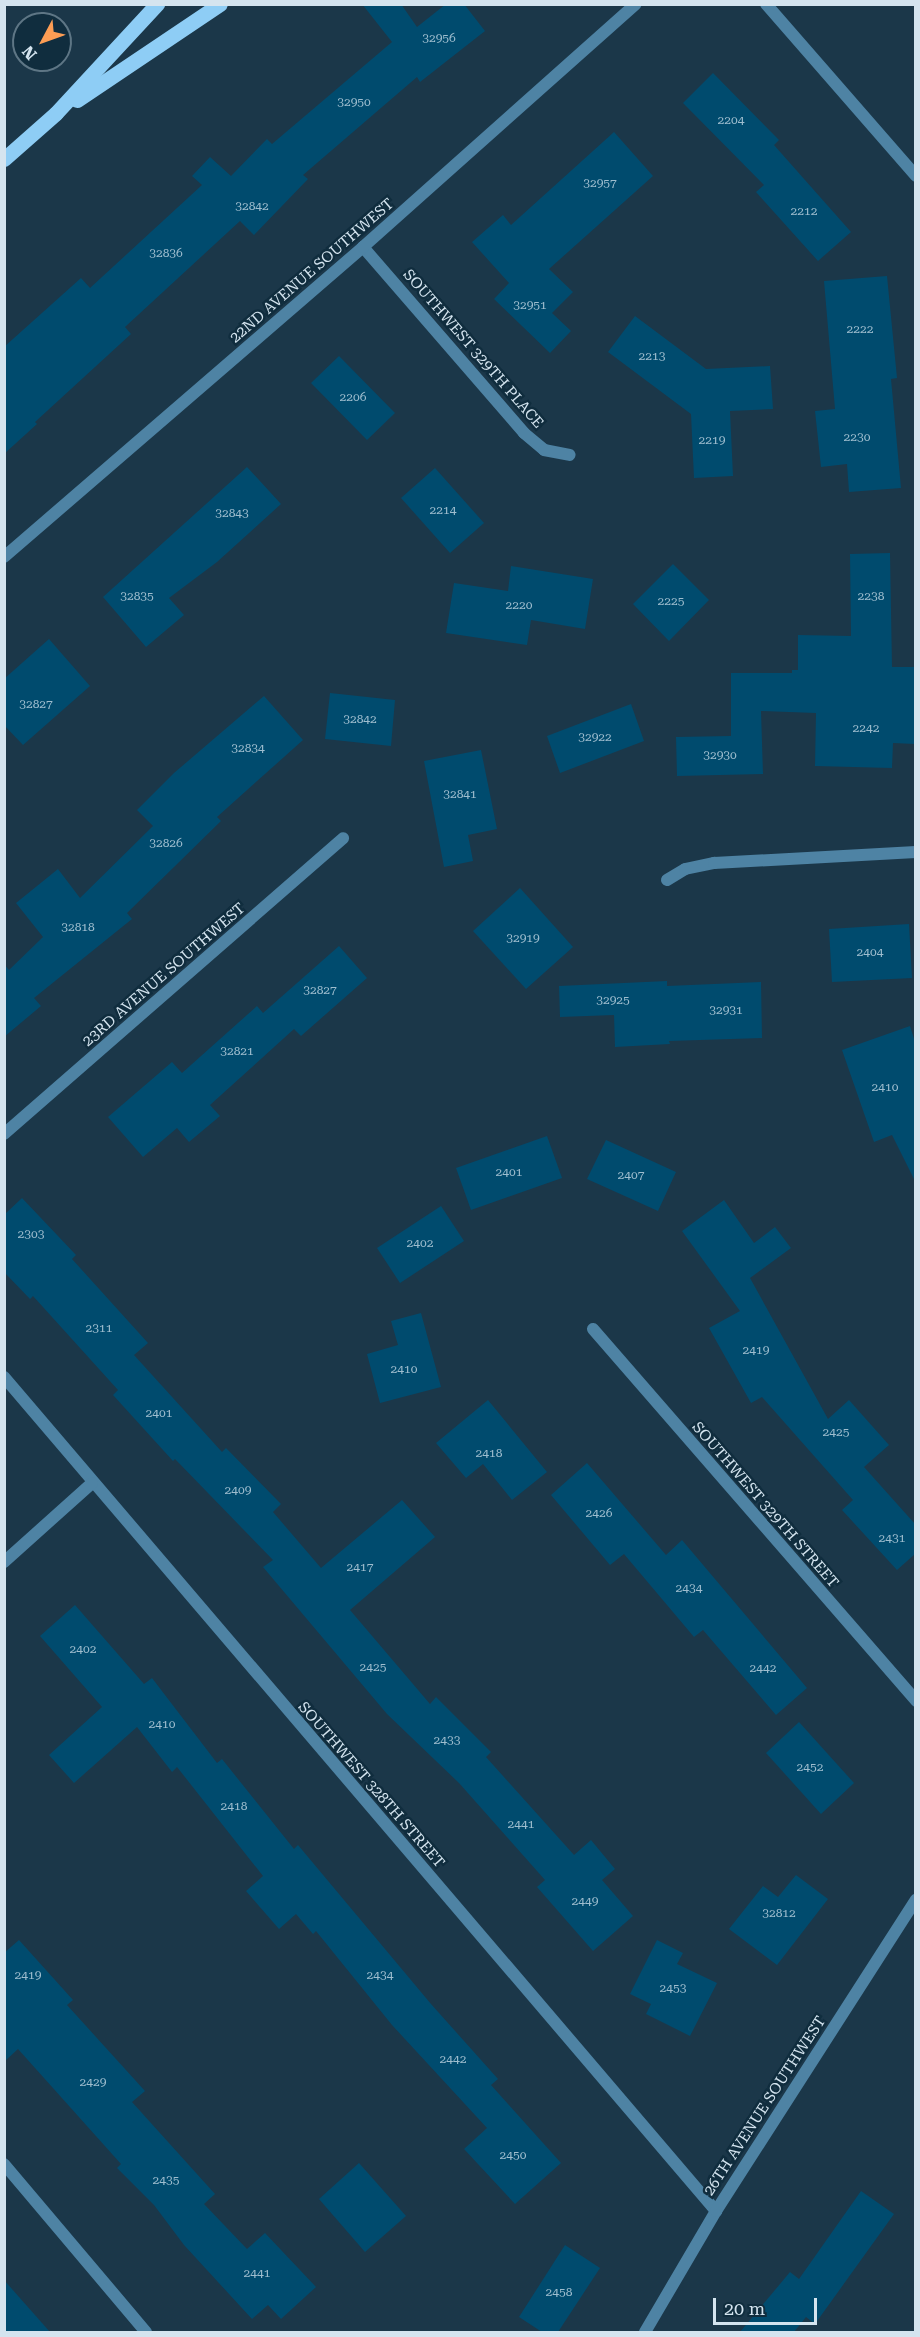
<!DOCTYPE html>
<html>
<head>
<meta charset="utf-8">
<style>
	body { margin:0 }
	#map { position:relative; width:920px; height:2337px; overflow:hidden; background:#1b3749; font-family:"Roboto Serif",serif }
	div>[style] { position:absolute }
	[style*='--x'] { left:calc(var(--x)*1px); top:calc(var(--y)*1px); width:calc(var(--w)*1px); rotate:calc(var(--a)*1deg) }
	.building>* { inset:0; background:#004b6e }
	.minor>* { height:12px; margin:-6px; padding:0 6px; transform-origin:6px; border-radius:6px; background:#4e83a4 }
	.primary>* { height:15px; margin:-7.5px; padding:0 7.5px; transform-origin:7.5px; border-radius:7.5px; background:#8ecdf5 }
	span { translate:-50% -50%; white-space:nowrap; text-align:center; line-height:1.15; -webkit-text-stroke:5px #102d3e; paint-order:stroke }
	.number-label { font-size:12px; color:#9fbecf }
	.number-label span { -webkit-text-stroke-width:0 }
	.street-label { font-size:15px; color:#d4e4ef }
	.frame { position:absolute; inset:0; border:6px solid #d4e4ef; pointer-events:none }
	.north { position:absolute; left:12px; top:12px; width:60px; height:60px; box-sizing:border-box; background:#102d3e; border:2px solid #5e7685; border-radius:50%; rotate:229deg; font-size:16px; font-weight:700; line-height:24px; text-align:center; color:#d4e4ef }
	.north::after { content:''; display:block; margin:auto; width:21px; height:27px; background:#fc9d54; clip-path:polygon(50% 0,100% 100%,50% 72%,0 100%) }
	.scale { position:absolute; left:713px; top:2298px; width:104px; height:27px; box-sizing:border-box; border:3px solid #d4e4ef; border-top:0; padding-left:8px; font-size:18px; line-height:21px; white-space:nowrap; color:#d4e4ef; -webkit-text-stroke:4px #102d3e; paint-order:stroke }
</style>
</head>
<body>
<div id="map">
	<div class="building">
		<div style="clip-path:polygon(362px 4px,401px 4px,417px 27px,446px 4px,464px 4px,485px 31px,420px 82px,417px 77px,303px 175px,308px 179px,254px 235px,240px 221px,125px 327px,131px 334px,35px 422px,37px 424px,4px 454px,4px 347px,81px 278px,90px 288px,202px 185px,192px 176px,210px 157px,231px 176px,267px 139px,272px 144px,392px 42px)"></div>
		<div style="clip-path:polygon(713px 73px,779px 140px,774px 145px,851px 232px,818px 261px,756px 192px,764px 185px,683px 103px)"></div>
		<div style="clip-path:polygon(614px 132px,653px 176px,549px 269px,573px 292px,552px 313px,571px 331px,550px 353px,494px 299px,509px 283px,472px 242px,503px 215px,511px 225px)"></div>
		<div style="clip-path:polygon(887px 276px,897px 378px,891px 379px,901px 488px,849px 492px,847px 464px,821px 467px,815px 411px,835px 409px,824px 281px)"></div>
		<div style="clip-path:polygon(635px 316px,706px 369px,770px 366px,773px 409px,730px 411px,733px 476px,694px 478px,691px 414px,608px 352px)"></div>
		<div style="clip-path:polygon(339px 356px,395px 413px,367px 440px,311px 383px)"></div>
		<div style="clip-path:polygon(247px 467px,281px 504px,217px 562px,169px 598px,184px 615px,146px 647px,103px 597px)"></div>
		<div style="clip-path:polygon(435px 468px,484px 523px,450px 553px,401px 498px)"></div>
		<div style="clip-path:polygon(890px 553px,892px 667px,915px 667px,915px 744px,893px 743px,892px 768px,815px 766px,816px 713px,761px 711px,763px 774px,677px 776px,676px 737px,731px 736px,731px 673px,792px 673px,792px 670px,798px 670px,798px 635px,851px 636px,850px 554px)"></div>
		<div style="clip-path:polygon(673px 564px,709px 600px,669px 641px,633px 604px)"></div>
		<div style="clip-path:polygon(511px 566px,593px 579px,585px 629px,531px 620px,527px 645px,446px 633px,454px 583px,508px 591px)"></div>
		<div style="clip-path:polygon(49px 639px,90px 686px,23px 745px,4px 725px,4px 679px)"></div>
		<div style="clip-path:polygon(330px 693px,395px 700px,391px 746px,325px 739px)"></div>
		<div style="clip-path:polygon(264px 696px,303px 740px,217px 817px,221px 821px,127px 913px,132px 919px,34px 998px,41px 1006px,4px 1037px,4px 964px,9px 970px,43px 937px,16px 903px,58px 869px,80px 898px,153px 826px,137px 810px,174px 773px)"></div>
		<div style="clip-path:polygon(631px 704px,644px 741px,560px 773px,547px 736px)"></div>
		<div style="clip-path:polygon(481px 750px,497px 829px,468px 835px,473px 861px,444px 867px,424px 761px)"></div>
		<div style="clip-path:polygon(520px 888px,573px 947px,526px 989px,473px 931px)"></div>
		<div style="clip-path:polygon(909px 924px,912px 978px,832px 982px,829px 929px)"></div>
		<div style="clip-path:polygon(339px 946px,367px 978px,301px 1036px,294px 1029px,210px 1105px,220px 1116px,189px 1142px,177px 1128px,143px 1157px,108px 1117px,172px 1062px,182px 1073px,257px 1006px,263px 1013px)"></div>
		<div style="clip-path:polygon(667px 981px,667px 986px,761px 982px,762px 1038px,669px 1041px,670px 1044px,615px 1047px,614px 1015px,560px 1017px,559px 986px)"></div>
		<div style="clip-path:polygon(910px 1026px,915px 1042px,915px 1181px,892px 1135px,874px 1142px,842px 1050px)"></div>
		<div style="clip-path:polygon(547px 1136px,562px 1178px,471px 1210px,456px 1168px)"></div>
		<div style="clip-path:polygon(606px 1140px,676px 1172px,658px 1211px,587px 1179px)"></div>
		<div style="clip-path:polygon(22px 1198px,76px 1255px,72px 1259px,148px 1343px,134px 1355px,222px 1452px,226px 1448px,281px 1504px,273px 1512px,321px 1568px,402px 1500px,435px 1537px,350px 1610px,430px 1704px,436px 1697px,491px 1752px,486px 1757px,574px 1855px,591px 1840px,615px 1869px,602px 1880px,633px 1916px,593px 1951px,537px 1887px,545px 1880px,459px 1783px,387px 1714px,263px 1567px,273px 1560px,175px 1459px,173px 1461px,113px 1395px,118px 1390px,33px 1296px,30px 1299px,4px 1272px,4px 1215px)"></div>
		<div style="clip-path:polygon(724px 1200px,754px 1243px,775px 1227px,791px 1248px,750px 1278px,828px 1419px,849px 1400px,889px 1445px,864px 1467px,915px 1524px,915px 1554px,897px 1570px,842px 1510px,853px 1500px,762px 1397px,751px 1403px,709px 1328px,740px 1311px,682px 1231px)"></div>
		<div style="clip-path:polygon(441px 1206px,464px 1241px,400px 1283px,377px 1248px)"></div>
		<div style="clip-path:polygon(421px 1313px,441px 1387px,380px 1403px,367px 1354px,398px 1345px,391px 1321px)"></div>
		<div style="clip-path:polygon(488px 1400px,547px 1472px,512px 1500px,483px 1464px,466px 1478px,436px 1443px)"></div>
		<div style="clip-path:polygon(587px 1463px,666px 1555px,682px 1540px,807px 1688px,776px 1715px,703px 1630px,694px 1637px,624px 1554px,610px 1565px,551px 1495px)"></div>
		<div style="clip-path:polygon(75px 1605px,144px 1684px,152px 1678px,217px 1763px,222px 1759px,294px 1849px,298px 1845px,431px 2004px,498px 2079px,491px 2085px,561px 2163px,515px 2204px,464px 2149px,487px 2128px,392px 2025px,316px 1931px,313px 1934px,296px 1914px,279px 1929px,246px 1891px,263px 1876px,177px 1767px,172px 1772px,137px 1727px,74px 1783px,49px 1755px,102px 1707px,40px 1636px)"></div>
		<div style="clip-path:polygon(799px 1722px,854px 1783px,821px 1814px,766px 1753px)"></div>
		<div style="clip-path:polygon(796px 1875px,828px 1899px,777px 1965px,729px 1929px,763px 1886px,778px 1897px)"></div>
		<div style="clip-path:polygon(19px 1940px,73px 2000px,67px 2005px,145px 2091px,132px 2102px,215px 2194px,204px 2204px,247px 2249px,265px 2233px,316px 2287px,281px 2319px,268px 2305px,252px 2319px,184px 2245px,154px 2205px,117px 2168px,121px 2164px,18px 2049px,4px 2062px,4px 1953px)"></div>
		<div style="clip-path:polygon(657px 1940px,683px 1953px,677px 1964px,717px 1983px,690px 2036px,646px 2014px,651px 2004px,630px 1994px)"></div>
		<div style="clip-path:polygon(359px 2163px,406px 2216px,365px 2252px,319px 2199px)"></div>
		<div style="clip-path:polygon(861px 2191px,894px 2214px,815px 2324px,806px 2317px,794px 2332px,740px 2332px,790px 2272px,799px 2279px)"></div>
		<div style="clip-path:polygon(565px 2245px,600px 2268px,558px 2332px,542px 2332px,519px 2317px)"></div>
		<div style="clip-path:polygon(4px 2280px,50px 2332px,4px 2332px)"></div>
	</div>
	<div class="minor">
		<div style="--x:766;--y:4;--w:228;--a:48.9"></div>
		<div style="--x:363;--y:247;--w:246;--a:49.1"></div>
		<div style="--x:524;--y:433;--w:26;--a:40"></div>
		<div style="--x:544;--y:450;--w:26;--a:11"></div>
		<div style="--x:4;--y:557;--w:474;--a:-40.8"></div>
		<div style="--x:363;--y:247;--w:365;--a:-41.7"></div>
		<div style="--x:667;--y:880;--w:21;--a:-31"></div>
		<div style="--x:685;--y:869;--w:30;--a:-12"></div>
		<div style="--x:714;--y:863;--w:202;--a:-3.1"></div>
		<div style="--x:4;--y:1134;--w:450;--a:-41.1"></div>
		<div style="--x:593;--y:1329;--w:493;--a:49"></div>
		<div style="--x:4;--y:1377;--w:1097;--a:49.51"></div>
		<div style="--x:4;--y:1562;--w:118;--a:-41.9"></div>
		<div style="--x:4;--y:2164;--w:220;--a:49.8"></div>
		<div style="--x:645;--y:2332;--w:140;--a:-59.6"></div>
		<div style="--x:716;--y:2211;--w:370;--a:-57.3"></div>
	</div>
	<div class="primary">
		<div style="--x:77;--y:100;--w:172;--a:-33.9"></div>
		<div style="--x:4;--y:159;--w:69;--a:-41.5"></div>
		<div style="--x:56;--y:113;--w:149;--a:-47.2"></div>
	</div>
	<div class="number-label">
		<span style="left:439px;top:39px">32956</span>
		<span style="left:354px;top:103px">32950</span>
		<span style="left:731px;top:121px">2204</span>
		<span style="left:600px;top:184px">32957</span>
		<span style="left:252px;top:207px">32842</span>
		<span style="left:804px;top:212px">2212</span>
		<span style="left:166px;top:254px">32836</span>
		<span style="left:530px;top:306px">32951</span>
		<span style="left:860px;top:330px">2222</span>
		<span style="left:652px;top:357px">2213</span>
		<span style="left:353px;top:398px">2206</span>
		<span style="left:857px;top:438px">2230</span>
		<span style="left:712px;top:441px">2219</span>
		<span style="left:443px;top:511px">2214</span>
		<span style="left:232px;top:514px">32843</span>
		<span style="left:137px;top:597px">32835</span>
		<span style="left:871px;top:597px">2238</span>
		<span style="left:671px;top:602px">2225</span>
		<span style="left:519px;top:606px">2220</span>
		<span style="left:36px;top:705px">32827</span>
		<span style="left:360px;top:720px">32842</span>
		<span style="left:866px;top:729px">2242</span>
		<span style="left:595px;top:738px">32922</span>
		<span style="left:248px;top:749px">32834</span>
		<span style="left:720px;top:756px">32930</span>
		<span style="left:460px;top:795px">32841</span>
		<span style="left:166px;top:844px">32826</span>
		<span style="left:78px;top:928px">32818</span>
		<span style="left:523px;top:939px">32919</span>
		<span style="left:870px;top:953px">2404</span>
		<span style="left:320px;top:991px">32827</span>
		<span style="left:613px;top:1001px">32925</span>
		<span style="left:726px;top:1011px">32931</span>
		<span style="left:237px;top:1052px">32821</span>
		<span style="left:885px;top:1088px">2410</span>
		<span style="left:509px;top:1173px">2401</span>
		<span style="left:631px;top:1176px">2407</span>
		<span style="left:31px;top:1235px">2303</span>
		<span style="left:420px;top:1244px">2402</span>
		<span style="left:99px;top:1329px">2311</span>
		<span style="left:756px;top:1351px">2419</span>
		<span style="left:404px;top:1370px">2410</span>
		<span style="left:159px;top:1414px">2401</span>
		<span style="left:836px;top:1433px">2425</span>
		<span style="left:489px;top:1454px">2418</span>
		<span style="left:238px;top:1491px">2409</span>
		<span style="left:599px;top:1514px">2426</span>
		<span style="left:892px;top:1539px">2431</span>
		<span style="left:360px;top:1568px">2417</span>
		<span style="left:689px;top:1589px">2434</span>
		<span style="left:83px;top:1650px">2402</span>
		<span style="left:373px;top:1668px">2425</span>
		<span style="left:763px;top:1669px">2442</span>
		<span style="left:162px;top:1725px">2410</span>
		<span style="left:447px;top:1741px">2433</span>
		<span style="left:810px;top:1768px">2452</span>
		<span style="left:234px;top:1807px">2418</span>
		<span style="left:521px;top:1825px">2441</span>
		<span style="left:585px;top:1902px">2449</span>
		<span style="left:779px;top:1914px">32812</span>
		<span style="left:28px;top:1976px">2419</span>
		<span style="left:380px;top:1976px">2434</span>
		<span style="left:673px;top:1989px">2453</span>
		<span style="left:453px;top:2060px">2442</span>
		<span style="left:93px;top:2083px">2429</span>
		<span style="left:513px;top:2156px">2450</span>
		<span style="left:166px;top:2181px">2435</span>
		<span style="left:257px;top:2274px">2441</span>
		<span style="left:559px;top:2293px">2458</span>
	</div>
	<div class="street-label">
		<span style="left:312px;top:271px;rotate:-41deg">22ND AVENUE SOUTHWEST</span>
		<span style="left:473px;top:349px;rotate:49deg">SOUTHWEST 329TH PLACE</span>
		<span style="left:164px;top:975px;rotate:-41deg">23RD AVENUE SOUTHWEST</span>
		<span style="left:765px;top:1505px;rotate:49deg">SOUTHWEST 329TH STREET</span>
		<span style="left:371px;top:1785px;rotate:49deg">SOUTHWEST 328TH STREET</span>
		<span style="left:765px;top:2106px;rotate:-57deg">26TH AVENUE SOUTHWEST</span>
	</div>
	<div class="frame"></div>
	<div class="north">N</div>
	<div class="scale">20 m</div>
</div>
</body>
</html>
